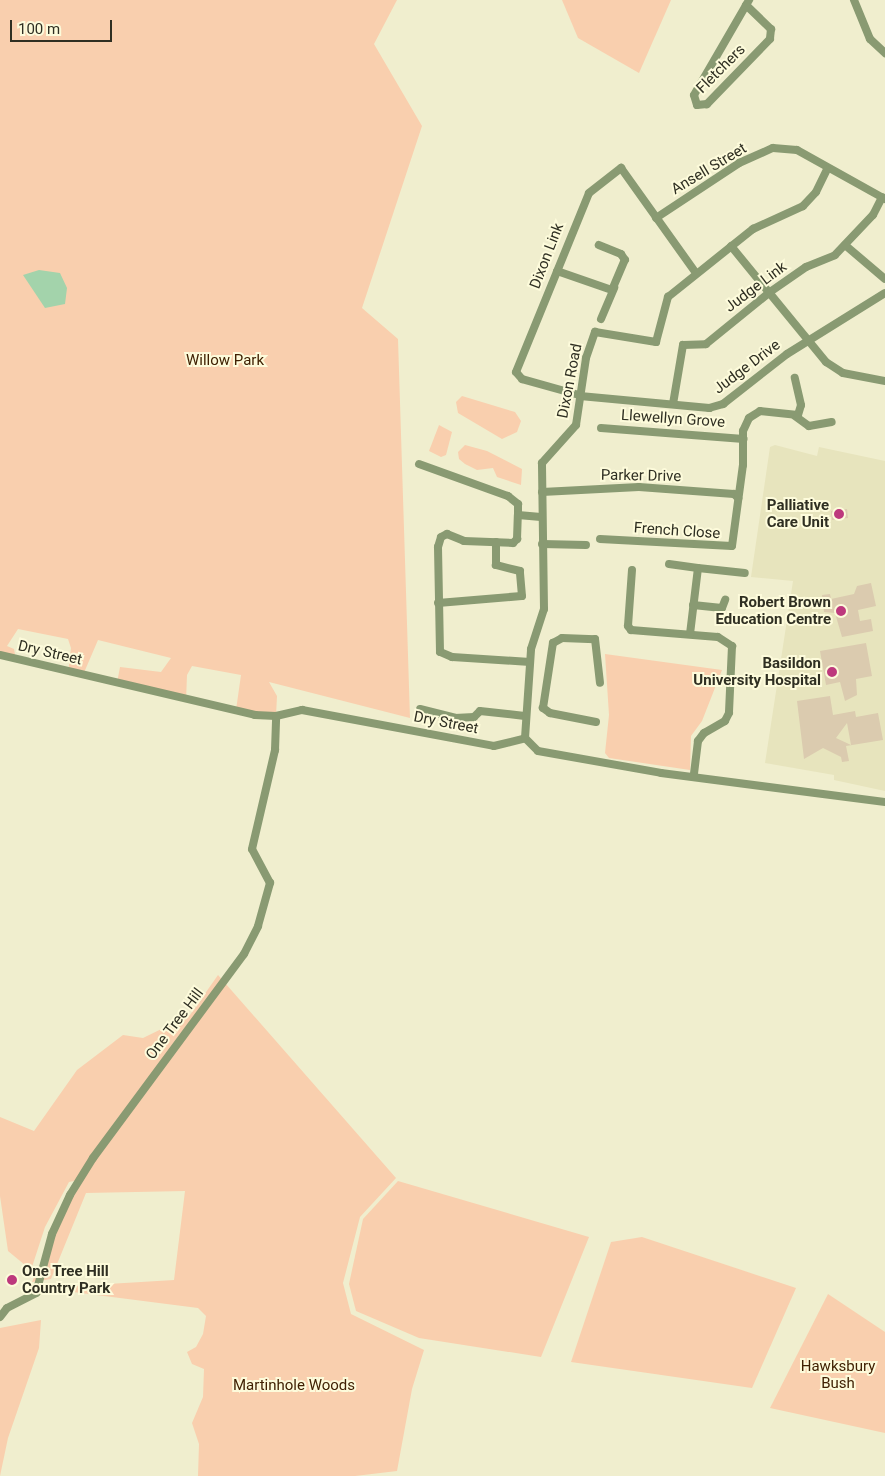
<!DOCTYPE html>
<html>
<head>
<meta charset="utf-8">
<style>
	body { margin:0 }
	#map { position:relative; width:885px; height:1476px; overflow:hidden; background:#f0eece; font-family:Roboto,sans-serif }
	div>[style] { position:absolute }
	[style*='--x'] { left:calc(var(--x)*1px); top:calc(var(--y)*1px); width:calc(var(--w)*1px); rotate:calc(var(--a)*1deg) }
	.built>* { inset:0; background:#e7e4bd }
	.green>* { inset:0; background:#f9cfae }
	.water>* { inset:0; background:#a3d3ab }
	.building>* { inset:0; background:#dbcbaf }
	.minor>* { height:8px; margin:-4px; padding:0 4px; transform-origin:4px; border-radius:4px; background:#899a72 }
	.dots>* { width:14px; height:14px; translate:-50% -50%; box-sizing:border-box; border:2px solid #fdfbdb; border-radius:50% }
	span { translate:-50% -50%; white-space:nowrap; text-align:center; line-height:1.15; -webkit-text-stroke:4px #fdfbdb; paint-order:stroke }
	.street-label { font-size:15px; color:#2f2f22 }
	.park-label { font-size:15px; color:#402103 }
	.poi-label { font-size:15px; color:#2f2f22; font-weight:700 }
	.right { translate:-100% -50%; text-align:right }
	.left { translate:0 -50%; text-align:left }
	.scale { position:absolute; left:10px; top:20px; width:102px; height:22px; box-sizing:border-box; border:2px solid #2f2f22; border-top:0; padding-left:6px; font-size:15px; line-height:18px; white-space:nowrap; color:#2f2f22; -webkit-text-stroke:4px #fdfbdb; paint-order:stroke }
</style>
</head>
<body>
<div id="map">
	<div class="built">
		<div style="clip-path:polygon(775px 445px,817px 456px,819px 447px,885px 461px,885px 791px,834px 780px,834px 775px,765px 763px,793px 581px,751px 577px,770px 447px)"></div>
	</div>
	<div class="green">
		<div style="clip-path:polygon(0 0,397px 0,374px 44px,422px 126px,362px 308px,398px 339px,410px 718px,269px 682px,277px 696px,276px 716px,236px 710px,241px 675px,192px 666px,187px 675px,186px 701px,117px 683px,120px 667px,161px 672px,171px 658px,98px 640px,83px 675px,68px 673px,71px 648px,68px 639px,18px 629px,7px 646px,14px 649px,16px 660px,0 655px)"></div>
		<div style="clip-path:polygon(562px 0,671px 0,639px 73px,578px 38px)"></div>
		<div style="clip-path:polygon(462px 396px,515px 412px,521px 421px,517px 432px,502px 439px,458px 413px,456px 402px)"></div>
		<div style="clip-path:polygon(439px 425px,452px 432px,446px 455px,441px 457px,429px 451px)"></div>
		<div style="clip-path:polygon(465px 445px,487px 451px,522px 469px,521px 485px,497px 477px,493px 468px,477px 470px,465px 464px,459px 459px,458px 452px)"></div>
		<div style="clip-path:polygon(605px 654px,722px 670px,702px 721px,691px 736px,690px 770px,609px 758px,605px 753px,609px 715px)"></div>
		<div style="clip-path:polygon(218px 975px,396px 1178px,360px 1217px,343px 1283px,351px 1314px,424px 1350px,412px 1389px,397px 1471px,355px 1476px,198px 1476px,199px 1444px,192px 1423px,203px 1397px,204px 1369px,192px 1364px,187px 1352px,196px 1347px,203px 1334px,206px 1316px,198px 1308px,73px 1292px,75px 1286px,174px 1280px,185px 1191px,86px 1193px,51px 1279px,32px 1282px,79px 1180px,69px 1182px,45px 1227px,31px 1270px,8px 1251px,0 1196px,0 1117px,34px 1131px,77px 1070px,123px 1035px,143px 1038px,190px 1015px)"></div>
		<div style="clip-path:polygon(398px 1181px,589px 1237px,541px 1357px,419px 1338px,356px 1311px,349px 1284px,363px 1219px)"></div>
		<div style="clip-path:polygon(642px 1237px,796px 1288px,752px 1388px,571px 1362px,611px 1242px)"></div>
		<div style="clip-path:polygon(828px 1294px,885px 1332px,885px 1433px,770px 1408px)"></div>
		<div style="clip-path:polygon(41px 1320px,39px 1348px,8px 1438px,0 1476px,0 1328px)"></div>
	</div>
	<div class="water">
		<div style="clip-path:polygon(39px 270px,60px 273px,67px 288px,65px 304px,45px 308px,23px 275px)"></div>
	</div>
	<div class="building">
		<div style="clip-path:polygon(847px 509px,848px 518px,832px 520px,831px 511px)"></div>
		<div style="clip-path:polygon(871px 583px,876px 606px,858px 610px,860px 621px,871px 619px,873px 631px,842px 637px,835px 613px,824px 612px,822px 595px,830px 594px,831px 599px,854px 594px,857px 586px)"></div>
		<div style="clip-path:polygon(866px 643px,872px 676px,856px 679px,857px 695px,845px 701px,840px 682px,826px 685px,820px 651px)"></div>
		<div style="clip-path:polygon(evenodd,830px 696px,833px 715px,855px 711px,856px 717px,878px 713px,883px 740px,846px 746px,849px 761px,842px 762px,841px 757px,823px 748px,804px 759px,797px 701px,830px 696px,847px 723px,851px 745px,836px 738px,847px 723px)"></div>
	</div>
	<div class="minor">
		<div style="--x:854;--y:0;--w:42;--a:67.7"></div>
		<div style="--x:870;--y:39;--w:21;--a:43"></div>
		<div style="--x:746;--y:5;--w:35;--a:44"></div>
		<div style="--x:771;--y:29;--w:10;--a:96"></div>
		<div style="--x:770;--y:39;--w:91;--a:134.1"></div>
		<div style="--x:707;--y:104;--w:10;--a:174"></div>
		<div style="--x:697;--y:105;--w:10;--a:-107"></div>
		<div style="--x:694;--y:95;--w:110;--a:-59.9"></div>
		<div style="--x:656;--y:218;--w:100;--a:-33.5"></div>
		<div style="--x:739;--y:163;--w:37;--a:-24"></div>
		<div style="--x:773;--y:148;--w:24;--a:5"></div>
		<div style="--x:797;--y:150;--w:101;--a:29.1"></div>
		<div style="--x:845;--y:245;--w:52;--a:40.4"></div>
		<div style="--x:731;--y:246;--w:150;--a:50.7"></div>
		<div style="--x:826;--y:362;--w:20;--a:33"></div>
		<div style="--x:843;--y:373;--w:43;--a:10.8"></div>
		<div style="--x:557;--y:271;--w:58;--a:19.1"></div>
		<div style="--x:612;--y:290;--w:33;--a:-67"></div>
		<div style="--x:625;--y:260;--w:7;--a:-124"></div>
		<div style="--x:621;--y:254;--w:24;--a:-158"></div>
		<div style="--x:601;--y:319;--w:34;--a:-67"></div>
		<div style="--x:579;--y:395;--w:59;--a:-164.3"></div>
		<div style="--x:522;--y:379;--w:9;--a:-131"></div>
		<div style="--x:516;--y:372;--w:193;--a:-67.8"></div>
		<div style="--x:589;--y:193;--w:41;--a:-38"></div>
		<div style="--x:621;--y:168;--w:129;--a:54.5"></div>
		<div style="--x:580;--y:396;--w:130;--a:5.3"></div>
		<div style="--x:709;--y:408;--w:15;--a:-16"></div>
		<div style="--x:723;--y:404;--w:81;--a:-38"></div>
		<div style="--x:787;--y:354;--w:115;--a:-31.9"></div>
		<div style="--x:673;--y:404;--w:60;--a:-80.4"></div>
		<div style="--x:683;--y:345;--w:23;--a:-2"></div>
		<div style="--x:706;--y:344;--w:82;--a:-39.1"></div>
		<div style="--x:770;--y:292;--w:44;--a:-34.8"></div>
		<div style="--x:806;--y:267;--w:31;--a:-22"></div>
		<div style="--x:835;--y:255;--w:55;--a:-46.5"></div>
		<div style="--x:873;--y:215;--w:20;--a:-63"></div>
		<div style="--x:795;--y:416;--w:17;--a:36"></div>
		<div style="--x:809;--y:426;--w:23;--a:-10"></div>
		<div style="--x:601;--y:428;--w:143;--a:4.4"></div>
		<div style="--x:419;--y:464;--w:95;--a:19.8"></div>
		<div style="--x:508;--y:496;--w:13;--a:39"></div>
		<div style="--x:518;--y:504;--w:11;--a:90"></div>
		<div style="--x:542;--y:492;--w:97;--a:-3"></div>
		<div style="--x:639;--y:487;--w:95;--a:4.2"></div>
		<div style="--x:734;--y:494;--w:6;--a:45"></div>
		<div style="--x:600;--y:539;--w:132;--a:3"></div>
		<div style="--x:732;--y:546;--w:82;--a:-82.3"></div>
		<div style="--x:743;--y:465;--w:34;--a:-90"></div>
		<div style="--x:743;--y:431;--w:14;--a:-65"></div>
		<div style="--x:749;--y:418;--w:13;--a:-32"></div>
		<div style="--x:760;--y:411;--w:38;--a:6"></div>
		<div style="--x:798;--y:415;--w:10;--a:-73"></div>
		<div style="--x:801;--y:405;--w:28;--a:-103"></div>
		<div style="--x:542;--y:544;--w:44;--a:1.3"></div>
		<div style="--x:669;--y:564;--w:29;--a:8"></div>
		<div style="--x:632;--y:570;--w:56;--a:94.1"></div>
		<div style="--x:628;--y:626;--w:5;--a:53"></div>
		<div style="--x:631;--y:630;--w:87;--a:4.6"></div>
		<div style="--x:718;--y:637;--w:17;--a:33"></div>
		<div style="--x:732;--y:646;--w:67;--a:92.6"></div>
		<div style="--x:729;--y:713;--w:9;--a:117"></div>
		<div style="--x:725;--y:721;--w:24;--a:150"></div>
		<div style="--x:704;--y:733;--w:10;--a:127"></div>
		<div style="--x:698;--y:741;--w:35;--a:97"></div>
		<div style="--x:438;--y:603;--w:84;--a:-4.8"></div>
		<div style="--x:522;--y:596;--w:25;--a:-95"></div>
		<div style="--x:520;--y:571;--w:25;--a:-166"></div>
		<div style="--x:496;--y:565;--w:23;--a:-90"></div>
		<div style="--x:693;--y:605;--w:29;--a:6"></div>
		<div style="--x:722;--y:608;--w:9;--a:-69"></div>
		<div style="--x:690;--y:634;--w:66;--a:-83.1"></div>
		<div style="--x:698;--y:568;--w:47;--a:6.1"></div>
		<div style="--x:0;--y:655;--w:262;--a:13.2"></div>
		<div style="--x:255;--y:715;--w:21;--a:3"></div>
		<div style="--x:276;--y:716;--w:27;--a:-13"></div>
		<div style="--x:302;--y:710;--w:195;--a:10.6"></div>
		<div style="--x:494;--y:746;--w:32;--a:-14"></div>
		<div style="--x:525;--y:738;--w:18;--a:45"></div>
		<div style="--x:538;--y:751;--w:125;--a:10.1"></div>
		<div style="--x:661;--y:773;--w:226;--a:7.4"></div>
		<div style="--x:530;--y:662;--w:78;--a:-176.3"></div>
		<div style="--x:452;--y:657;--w:13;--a:-157"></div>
		<div style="--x:440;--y:652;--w:105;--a:-91.1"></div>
		<div style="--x:438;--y:547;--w:10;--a:-73"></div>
		<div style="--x:441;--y:537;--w:7;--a:-27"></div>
		<div style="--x:447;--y:534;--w:18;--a:22"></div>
		<div style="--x:464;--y:541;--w:49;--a:2.3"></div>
		<div style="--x:513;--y:543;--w:6;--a:-45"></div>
		<div style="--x:517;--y:539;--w:24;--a:-88"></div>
		<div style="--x:518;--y:515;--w:23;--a:5"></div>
		<div style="--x:420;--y:709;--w:36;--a:14"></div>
		<div style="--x:455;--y:718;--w:19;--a:-3"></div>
		<div style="--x:474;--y:717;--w:8;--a:-45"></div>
		<div style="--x:480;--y:711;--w:45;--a:6.3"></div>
		<div style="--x:596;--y:722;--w:47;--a:-168.9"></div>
		<div style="--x:550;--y:713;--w:9;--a:-144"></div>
		<div style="--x:543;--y:708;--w:66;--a:-81.3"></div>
		<div style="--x:553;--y:643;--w:10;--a:-29"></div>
		<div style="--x:562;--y:638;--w:33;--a:2"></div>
		<div style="--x:595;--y:639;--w:44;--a:83.5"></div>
		<div style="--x:525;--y:738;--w:89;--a:-86.1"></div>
		<div style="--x:531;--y:649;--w:42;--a:-72"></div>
		<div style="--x:544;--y:609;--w:146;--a:-90.8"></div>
		<div style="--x:542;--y:463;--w:51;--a:-48.2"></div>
		<div style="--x:576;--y:425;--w:68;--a:-81.5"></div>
		<div style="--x:586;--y:358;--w:28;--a:-71"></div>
		<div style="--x:595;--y:332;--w:62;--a:9.3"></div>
		<div style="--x:656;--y:342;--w:47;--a:-75.1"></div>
		<div style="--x:668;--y:297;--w:109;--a:-38.7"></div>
		<div style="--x:753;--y:229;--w:55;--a:-24.7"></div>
		<div style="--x:803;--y:206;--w:19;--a:-47"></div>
		<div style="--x:816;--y:192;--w:25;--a:-64"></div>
		<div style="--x:0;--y:1317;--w:11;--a:-52"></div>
		<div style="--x:7;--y:1308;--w:33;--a:-27"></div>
		<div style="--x:36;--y:1293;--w:61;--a:-74.8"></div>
		<div style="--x:52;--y:1234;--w:43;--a:-65.2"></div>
		<div style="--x:70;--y:1195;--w:44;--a:-58.1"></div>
		<div style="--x:93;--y:1158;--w:254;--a:-53.5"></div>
		<div style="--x:244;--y:954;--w:31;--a:-63"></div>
		<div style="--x:258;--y:926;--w:45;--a:-74.4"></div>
		<div style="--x:270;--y:883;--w:38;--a:-118"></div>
		<div style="--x:252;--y:849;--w:102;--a:-76.9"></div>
		<div style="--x:275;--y:750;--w:34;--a:-88"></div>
	</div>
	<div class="dots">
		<div style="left:839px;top:514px;background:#bd397d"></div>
		<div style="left:841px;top:611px;background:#bd397d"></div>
		<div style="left:832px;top:672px;background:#bd397d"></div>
		<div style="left:12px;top:1280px;background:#bd397d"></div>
	</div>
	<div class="street-label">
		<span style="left:721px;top:69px;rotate:-45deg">Fletchers</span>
		<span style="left:709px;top:169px;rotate:-31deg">Ansell Street</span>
		<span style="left:547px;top:256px;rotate:-69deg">Dixon Link</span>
		<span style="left:756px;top:287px;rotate:-37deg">Judge Link</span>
		<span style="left:747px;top:367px;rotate:-37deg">Judge Drive</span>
		<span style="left:570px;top:381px;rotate:-79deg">Dixon Road</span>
		<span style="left:673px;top:419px;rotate:4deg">Llewellyn Grove</span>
		<span style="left:641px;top:476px;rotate:1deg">Parker Drive</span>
		<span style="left:677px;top:531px;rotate:4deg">French Close</span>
		<span style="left:50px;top:653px;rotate:13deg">Dry Street</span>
		<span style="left:446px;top:723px;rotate:11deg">Dry Street</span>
		<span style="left:175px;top:1024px;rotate:-53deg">One Tree Hill</span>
	</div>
	<div class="park-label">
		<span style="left:225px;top:361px">Willow Park</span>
		<span style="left:838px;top:1375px">Hawksbury<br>Bush</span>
		<span style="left:294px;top:1386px">Martinhole Woods</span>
	</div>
	<div class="poi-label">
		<span class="right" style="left:829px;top:514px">Palliative<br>Care Unit</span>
		<span class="right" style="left:831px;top:611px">Robert Brown<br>Education Centre</span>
		<span class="right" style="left:821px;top:672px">Basildon<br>University Hospital</span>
		<span class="left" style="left:22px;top:1280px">One Tree Hill<br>Country Park</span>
	</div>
	<div class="scale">100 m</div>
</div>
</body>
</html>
